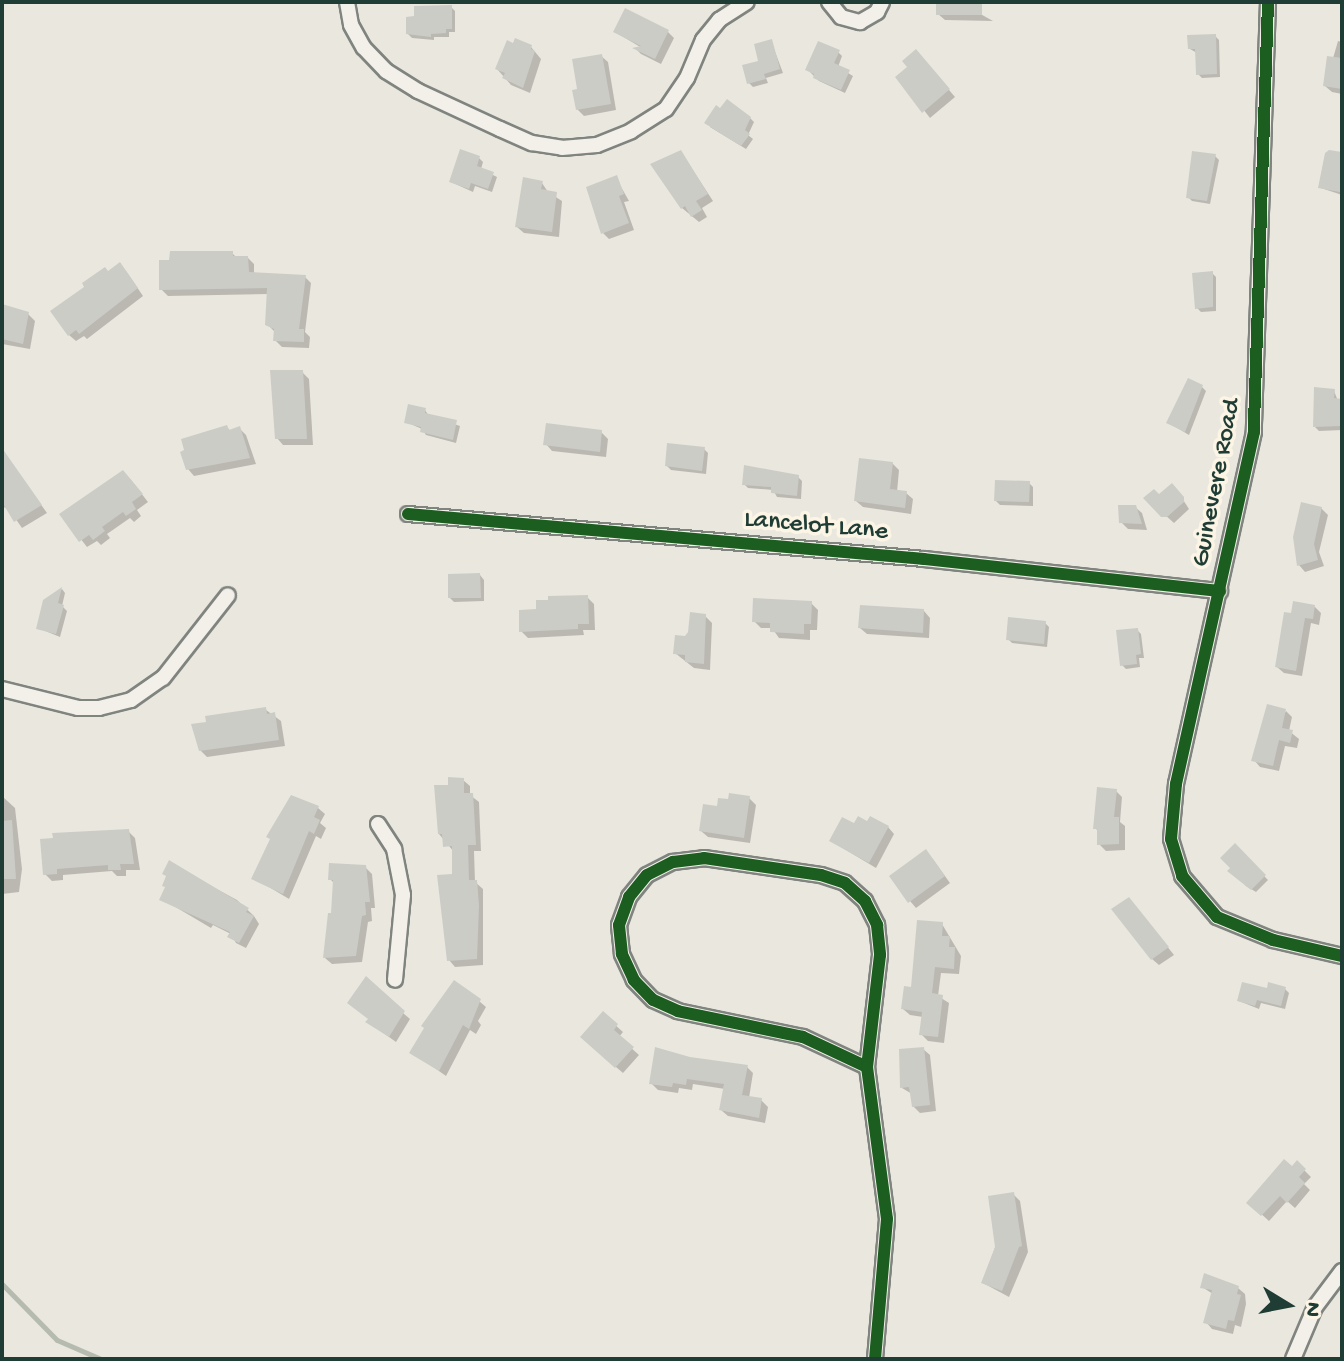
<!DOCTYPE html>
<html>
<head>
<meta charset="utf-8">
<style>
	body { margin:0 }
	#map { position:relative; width:1344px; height:1361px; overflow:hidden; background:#eae7df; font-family:"Gochi Hand",sans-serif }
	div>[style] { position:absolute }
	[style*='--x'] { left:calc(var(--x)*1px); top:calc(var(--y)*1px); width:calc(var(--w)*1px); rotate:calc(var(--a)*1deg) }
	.shadow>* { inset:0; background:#0003 }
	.stream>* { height:5px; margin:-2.5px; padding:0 2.5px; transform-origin:2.5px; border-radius:2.5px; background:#b6bbaf }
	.building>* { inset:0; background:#ccccc6 }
	.roads { filter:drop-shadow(2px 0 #80847f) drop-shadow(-2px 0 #80847f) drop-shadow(0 2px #80847f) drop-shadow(0 -2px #80847f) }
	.minor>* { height:14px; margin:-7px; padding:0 7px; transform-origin:7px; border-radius:7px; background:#f3f0ea }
	.cycleway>* { height:12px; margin:-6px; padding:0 6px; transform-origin:6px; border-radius:6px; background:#1b5e20 }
	span { translate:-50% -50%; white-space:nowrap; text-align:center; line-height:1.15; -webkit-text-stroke:7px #fcf5e5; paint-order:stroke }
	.street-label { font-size:26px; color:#1f3d34 }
	.frame { position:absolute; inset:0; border:4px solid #1f3d34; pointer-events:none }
	.north { position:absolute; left:1248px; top:1265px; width:80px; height:80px; -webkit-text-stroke:6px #fcf5e5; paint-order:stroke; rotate:100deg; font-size:22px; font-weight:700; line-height:32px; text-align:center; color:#1f3d34 }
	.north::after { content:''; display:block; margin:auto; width:28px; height:36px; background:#1f3d34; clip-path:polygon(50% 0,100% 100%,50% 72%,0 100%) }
</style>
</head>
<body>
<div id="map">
	<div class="shadow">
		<div style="clip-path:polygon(938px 2px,959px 2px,993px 21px,945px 20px,938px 14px)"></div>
		<div style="clip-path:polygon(451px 7px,455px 11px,455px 32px,449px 32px,449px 37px,434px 37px,434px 40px,412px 38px,408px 34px)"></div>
		<div style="clip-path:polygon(615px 32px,668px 32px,674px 38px,661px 64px,641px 54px,636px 49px,642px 48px)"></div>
		<div style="clip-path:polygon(1215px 36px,1219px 40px,1220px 77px,1202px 78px,1198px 74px,1197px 53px,1190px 49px)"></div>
		<div style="clip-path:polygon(771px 41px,783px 73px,766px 78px,768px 83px,753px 87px,749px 83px)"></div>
		<div style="clip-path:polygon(1338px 41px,1342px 42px,1342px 94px,1332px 92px,1325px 86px)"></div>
		<div style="clip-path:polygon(531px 47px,541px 59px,530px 93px,511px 85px,497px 69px)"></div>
		<div style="clip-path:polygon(838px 52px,842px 56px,838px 67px,853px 76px,845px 93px,819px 81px,808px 70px)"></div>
		<div style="clip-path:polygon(601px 56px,608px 62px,616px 110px,584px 116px,577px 109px,579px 91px)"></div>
		<div style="clip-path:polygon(922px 58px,955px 97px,930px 118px,898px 77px)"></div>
		<div style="clip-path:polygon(750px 118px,754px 122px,748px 135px,753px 139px,746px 149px,710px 127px)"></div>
		<div style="clip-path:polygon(681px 152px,713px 201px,702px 208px,707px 217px,699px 222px,682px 208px)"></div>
		<div style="clip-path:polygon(1329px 152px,1342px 155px,1342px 195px,1321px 188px)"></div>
		<div style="clip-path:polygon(1215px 156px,1219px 160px,1210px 204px,1192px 201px,1188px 197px)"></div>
		<div style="clip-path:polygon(479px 158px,483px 162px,481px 169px,497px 177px,492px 192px,475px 186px,473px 192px,451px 182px)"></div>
		<div style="clip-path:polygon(616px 178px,629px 201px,624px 202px,634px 230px,609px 239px,603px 233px)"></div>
		<div style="clip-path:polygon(542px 183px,548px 192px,562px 201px,559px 237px,524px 233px,517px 227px)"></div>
		<div style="clip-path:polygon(232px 253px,237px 258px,248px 258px,254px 264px,254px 274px,305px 277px,311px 283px,305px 332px,310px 337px,309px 348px,282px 347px,275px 340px,274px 331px,267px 324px,269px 294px,168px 296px,161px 289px)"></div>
		<div style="clip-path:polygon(126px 271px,143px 296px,87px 339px,84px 336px,76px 341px,69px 335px,87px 287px,108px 273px)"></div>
		<div style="clip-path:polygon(1212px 273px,1216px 277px,1216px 311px,1201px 312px,1197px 308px)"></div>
		<div style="clip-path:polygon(2px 307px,28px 314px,35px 321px,30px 349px,2px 344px)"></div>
		<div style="clip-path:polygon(272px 372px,302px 372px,309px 379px,313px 445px,283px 445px,277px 438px)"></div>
		<div style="clip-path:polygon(1202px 387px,1206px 391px,1189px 435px,1169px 423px)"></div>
		<div style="clip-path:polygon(1334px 391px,1338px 401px,1342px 401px,1342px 430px,1319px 431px,1315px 427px)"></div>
		<div style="clip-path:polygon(425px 410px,429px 416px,460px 426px,456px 443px,426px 435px,422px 429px,406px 422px)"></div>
		<div style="clip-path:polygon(226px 427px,231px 431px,239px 428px,246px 435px,256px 464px,194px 476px,188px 469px)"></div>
		<div style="clip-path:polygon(601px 432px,608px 439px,606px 457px,552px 451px,546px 444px)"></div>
		<div style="clip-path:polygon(704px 449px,708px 453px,706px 474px,671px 470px,667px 466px)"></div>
		<div style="clip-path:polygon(2px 450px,47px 513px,22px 528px,8px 508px,2px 507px)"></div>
		<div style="clip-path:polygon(892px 463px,899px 470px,897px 492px,906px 493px,913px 499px,911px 514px,863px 507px,856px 501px)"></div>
		<div style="clip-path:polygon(798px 477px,802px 481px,801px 499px,777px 497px,773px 490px,748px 488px,744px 484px)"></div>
		<div style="clip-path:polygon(130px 479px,148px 502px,137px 510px,141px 516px,134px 522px,130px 518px,107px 534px,110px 538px,101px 545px,97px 541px,87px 547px,62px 515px)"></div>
		<div style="clip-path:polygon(1029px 483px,1033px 487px,1033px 506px,1000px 505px,996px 501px)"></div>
		<div style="clip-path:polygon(1178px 492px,1189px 509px,1174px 523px,1146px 498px)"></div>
		<div style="clip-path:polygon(1135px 507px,1142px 513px,1147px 530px,1128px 529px,1121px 522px)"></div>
		<div style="clip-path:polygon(1321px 508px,1328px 515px,1319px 552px,1324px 566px,1305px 572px,1299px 565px)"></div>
		<div style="clip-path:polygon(480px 575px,484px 580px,484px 601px,454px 602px,450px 598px)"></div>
		<div style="clip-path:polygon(62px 589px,65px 593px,62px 606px,67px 611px,60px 637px,38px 628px,45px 601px)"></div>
		<div style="clip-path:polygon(587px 597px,594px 604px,595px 630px,583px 630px,584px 635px,528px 638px,521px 631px,538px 611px)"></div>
		<div style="clip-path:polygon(811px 603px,818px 610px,817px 630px,810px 630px,810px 640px,779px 638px,772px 628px,761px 628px,754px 621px)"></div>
		<div style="clip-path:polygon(1315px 607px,1321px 613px,1319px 625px,1311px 623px,1302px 676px,1284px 673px,1277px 667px,1286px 614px)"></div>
		<div style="clip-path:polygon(924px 611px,930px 618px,929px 638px,867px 634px,860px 628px)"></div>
		<div style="clip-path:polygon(705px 616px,712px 623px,710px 670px,694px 668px,675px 653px)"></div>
		<div style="clip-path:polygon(1045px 623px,1049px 627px,1047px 647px,1012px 643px,1008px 639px)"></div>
		<div style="clip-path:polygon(1137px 630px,1141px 634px,1144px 658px,1139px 658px,1140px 667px,1126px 669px,1122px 665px)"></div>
		<div style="clip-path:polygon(266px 710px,281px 721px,285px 746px,207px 757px,200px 750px,193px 726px)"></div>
		<div style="clip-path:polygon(1286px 711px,1292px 717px,1289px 731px,1299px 739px,1297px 748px,1285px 746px,1279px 771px,1260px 767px,1254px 760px)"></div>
		<div style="clip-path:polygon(463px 780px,470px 786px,470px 795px,479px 802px,481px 851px,474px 851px,475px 882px,483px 889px,483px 965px,455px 967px,449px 960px,454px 852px,439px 834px,450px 787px)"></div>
		<div style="clip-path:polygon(1116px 791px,1122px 797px,1120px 822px,1125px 826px,1125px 850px,1106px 851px,1099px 844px,1099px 832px,1095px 828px)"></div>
		<div style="clip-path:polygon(2px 796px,15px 808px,22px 869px,19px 892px,2px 894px)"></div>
		<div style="clip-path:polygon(292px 798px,318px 808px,325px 814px,320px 823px,326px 828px,321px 839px,316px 836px,289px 899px,254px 878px)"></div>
		<div style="clip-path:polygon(749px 798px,756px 805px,750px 843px,708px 837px,701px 831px,718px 808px)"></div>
		<div style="clip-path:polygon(868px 824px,888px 827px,894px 834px,876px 868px,831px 841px,855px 826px)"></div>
		<div style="clip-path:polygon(128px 831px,135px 838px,140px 870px,126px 870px,126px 876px,117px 876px,112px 871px,63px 875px,63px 880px,52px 881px,45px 874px)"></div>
		<div style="clip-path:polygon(1235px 846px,1268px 880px,1256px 892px,1246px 886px,1223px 858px)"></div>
		<div style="clip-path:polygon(932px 858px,950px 883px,916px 908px,910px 901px)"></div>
		<div style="clip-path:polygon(169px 863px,237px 900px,254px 916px,259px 924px,246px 948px,236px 943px,231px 934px,213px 925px,211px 928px,162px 899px,167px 888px)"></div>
		<div style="clip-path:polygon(365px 867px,372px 874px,375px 908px,371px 908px,372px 921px,368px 922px,362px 962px,332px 964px,325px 958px,333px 915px,335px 884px,330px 879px)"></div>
		<div style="clip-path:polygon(1135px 906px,1174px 955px,1159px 965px,1152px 959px)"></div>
		<div style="clip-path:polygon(942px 924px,961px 956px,959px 974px,941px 973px,938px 996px,949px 1003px,944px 1043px,928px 1041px,921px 1034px,923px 1017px,910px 1015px,903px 1009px)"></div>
		<div style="clip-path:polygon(1285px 989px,1289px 993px,1285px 1009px,1261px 1003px,1259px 1009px,1239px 1001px)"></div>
		<div style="clip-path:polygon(479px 1001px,486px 1007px,478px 1021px,481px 1025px,476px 1034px,470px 1030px,446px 1076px,412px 1052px)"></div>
		<div style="clip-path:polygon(403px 1013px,410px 1019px,396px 1042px,368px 1022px)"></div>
		<div style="clip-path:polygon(603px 1014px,623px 1032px,619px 1037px,639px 1055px,623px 1073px,589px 1044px)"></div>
		<div style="clip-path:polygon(923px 1049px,930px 1055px,936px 1111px,920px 1113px,913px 1106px,912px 1094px,902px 1088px)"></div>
		<div style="clip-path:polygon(689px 1059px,747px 1067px,753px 1073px,749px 1098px,761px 1100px,768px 1107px,765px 1123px,728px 1116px,721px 1110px,725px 1089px,693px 1084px,692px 1090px,679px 1088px,678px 1093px,658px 1090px,651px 1083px)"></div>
		<div style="clip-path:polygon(1297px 1163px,1311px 1177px,1304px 1184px,1310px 1190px,1295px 1208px,1287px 1201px,1269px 1221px,1249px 1203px)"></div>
		<div style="clip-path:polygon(1013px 1194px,1020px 1201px,1028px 1252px,1009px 1297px,983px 1283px)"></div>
		<div style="clip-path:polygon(1202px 1287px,1238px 1288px,1245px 1294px,1246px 1304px,1241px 1327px,1235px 1325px,1233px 1334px,1212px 1329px,1206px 1322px,1213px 1294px)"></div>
	</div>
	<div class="stream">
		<div style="--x:2;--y:1284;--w:78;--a:45.5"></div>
		<div style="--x:57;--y:1340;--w:48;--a:23.4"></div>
	</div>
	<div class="building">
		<div style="clip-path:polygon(936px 2px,982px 2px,982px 15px,936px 15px)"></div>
		<div style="clip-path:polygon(452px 5px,452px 29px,446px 29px,446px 33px,431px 34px,431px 37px,406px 34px,406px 17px,414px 16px,414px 6px)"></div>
		<div style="clip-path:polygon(625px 8px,669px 30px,655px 59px,632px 48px,641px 46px,613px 32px)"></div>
		<div style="clip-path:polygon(1216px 34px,1217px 74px,1196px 75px,1195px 49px,1188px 49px,1187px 35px)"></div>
		<div style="clip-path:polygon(515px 38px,532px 45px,531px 49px,535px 51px,523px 88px,502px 78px,505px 73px,495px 69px,507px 40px,513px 43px)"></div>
		<div style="clip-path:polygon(772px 39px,780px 69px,764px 74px,766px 79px,747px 84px,742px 65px,758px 61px,754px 44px)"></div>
		<div style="clip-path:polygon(818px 41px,840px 50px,834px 63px,850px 70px,841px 90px,813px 78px,814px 74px,805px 70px)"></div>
		<div style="clip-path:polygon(916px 49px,950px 89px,922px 113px,895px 77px,907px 67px,902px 61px)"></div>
		<div style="clip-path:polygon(602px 54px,611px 104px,576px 110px,572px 90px,577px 89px,572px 59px)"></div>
		<div style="clip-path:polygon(1327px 56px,1342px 58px,1342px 89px,1323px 86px)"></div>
		<div style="clip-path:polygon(727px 99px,751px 117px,745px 130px,750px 134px,741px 146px,704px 123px,716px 105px,720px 108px)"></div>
		<div style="clip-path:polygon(460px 149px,480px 156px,477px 166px,494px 172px,488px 189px,471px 183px,469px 189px,449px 182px)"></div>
		<div style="clip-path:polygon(681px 150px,708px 194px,696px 201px,702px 210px,691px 217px,685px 206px,681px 209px,650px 164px)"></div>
		<div style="clip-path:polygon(1329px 150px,1342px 152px,1340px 192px,1318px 188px,1325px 153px)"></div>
		<div style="clip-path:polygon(1192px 151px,1216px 154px,1207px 201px,1186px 198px)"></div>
		<div style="clip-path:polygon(617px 175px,624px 194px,619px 196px,629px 223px,601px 234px,586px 187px)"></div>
		<div style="clip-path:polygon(523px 177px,543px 181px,541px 189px,557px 192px,552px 232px,515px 227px)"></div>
		<div style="clip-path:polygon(170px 251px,233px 251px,233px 256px,248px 256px,249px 272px,306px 275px,299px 329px,304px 329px,304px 342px,273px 341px,274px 329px,265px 325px,267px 288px,159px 290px,159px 260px,169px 260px)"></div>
		<div style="clip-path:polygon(120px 262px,138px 288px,79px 334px,76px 330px,68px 336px,50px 311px,84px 287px,82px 283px,105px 267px,108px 271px)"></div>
		<div style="clip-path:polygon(1213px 271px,1213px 307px,1195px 309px,1192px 273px)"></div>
		<div style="clip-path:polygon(2px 304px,29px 312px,23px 344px,2px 339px)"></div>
		<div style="clip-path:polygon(270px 370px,303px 370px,307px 439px,275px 439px)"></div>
		<div style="clip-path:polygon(1188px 378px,1203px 385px,1185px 432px,1166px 423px)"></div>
		<div style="clip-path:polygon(1314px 387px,1335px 389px,1334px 398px,1342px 399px,1341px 426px,1313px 427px)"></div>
		<div style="clip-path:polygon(408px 404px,426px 408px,425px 413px,457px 420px,453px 440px,420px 432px,421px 427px,404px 423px)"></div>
		<div style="clip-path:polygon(546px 423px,602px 430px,600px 452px,543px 445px)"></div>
		<div style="clip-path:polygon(227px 425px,229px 430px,240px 426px,250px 458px,186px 470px,180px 452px,184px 450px,181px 439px)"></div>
		<div style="clip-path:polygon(667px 443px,705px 447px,702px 471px,665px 466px)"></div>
		<div style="clip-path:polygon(2px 448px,42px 505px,14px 522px,2px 502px)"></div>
		<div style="clip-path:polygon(859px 458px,893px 462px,890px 489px,907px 491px,905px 508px,854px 501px)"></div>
		<div style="clip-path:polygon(744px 465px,799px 475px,797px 496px,771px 493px,771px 487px,742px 485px)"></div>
		<div style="clip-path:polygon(123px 470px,143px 494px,132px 502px,136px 509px,126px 516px,123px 512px,102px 527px,105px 531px,93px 540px,89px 535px,79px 542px,59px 514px)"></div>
		<div style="clip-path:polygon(995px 480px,1030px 481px,1029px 502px,994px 501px)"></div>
		<div style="clip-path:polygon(1172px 483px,1184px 497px,1184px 502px,1167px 517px,1161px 517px,1143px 498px,1154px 489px,1159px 494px)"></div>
		<div style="clip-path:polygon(1301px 502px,1322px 507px,1314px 544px,1318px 560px,1297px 566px,1293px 537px)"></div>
		<div style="clip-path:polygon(1118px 505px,1136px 505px,1142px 524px,1119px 523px)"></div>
		<div style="clip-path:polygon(480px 573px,481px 598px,448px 598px,448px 574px)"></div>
		<div style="clip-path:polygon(62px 587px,58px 603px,64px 605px,56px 634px,36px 629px,43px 600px)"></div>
		<div style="clip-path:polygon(588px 595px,589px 624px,578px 624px,578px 629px,519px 632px,519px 610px,536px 609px,536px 600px,548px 600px,548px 596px)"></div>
		<div style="clip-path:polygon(753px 598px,812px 601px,811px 624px,804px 624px,804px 634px,770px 632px,770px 623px,752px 622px)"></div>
		<div style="clip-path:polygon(1293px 601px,1315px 605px,1313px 619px,1305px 618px,1296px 671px,1275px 667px,1284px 612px,1291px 613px)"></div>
		<div style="clip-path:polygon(860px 605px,924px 609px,923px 633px,858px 628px)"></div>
		<div style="clip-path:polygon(690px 612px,706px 614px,704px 664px,685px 662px,685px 655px,673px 654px,675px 635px,685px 636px,688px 632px)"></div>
		<div style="clip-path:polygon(1008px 617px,1046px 621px,1044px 644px,1006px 640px)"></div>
		<div style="clip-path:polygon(1138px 628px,1141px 654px,1136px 655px,1137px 664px,1120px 666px,1116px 630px)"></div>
		<div style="clip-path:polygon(1267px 704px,1286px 709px,1282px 728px,1293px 730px,1290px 743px,1279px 740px,1273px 766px,1251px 761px)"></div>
		<div style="clip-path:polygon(266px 707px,267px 714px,275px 712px,279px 740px,199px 751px,191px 724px,206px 722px,205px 716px)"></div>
		<div style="clip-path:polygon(448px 777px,464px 778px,464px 793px,473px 793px,476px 845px,468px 845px,469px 880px,477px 880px,479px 906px,477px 959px,447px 961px,437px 875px,452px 874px,452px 846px,443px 847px,442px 834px,438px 834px,434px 785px,448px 785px)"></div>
		<div style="clip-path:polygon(1097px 787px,1117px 789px,1114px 817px,1119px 817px,1119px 844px,1097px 845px,1097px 829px,1093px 829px)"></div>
		<div style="clip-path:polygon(729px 793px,750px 796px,744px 838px,699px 831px,703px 804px,717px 806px,718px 798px,728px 799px)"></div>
		<div style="clip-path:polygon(291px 795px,319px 806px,314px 817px,320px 820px,314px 834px,309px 831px,283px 894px,251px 879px,270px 839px,266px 837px)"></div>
		<div style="clip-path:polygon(858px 816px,867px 821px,870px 816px,889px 826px,869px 863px,829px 841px,842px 817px,854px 823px)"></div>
		<div style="clip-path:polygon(12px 820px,16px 879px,2px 879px,2px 821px)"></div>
		<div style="clip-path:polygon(129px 829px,134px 864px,120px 864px,121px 870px,108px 870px,108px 865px,57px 869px,57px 874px,43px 875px,40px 839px,53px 838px,52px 833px)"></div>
		<div style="clip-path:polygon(1235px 843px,1266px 875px,1251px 890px,1227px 871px,1230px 868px,1220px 858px)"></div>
		<div style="clip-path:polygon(926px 849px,945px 876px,908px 903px,889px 876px)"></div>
		<div style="clip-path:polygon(169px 860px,249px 908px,246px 912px,254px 916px,239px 943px,227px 937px,230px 932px,159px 900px,165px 887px,162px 886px,166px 876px,162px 874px)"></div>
		<div style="clip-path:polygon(329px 863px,366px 865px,370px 902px,365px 902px,366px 915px,362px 916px,356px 956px,323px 958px,328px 913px,331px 913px,333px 880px,328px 880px)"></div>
		<div style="clip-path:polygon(1129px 897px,1169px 947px,1151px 960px,1111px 909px)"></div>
		<div style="clip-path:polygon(917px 920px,943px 922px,942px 936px,950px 936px,949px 947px,955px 947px,954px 969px,935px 967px,932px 993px,943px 995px,938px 1037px,919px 1035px,922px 1012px,901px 1009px,904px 986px,911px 987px)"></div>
		<div style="clip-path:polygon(366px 976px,405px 1011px,389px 1037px,365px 1022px,368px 1019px,347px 1003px)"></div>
		<div style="clip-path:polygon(454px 980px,481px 999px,469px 1029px,463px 1025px,439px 1071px,409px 1053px,424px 1028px,421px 1026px)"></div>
		<div style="clip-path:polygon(1242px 982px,1267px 988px,1268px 982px,1286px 987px,1281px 1006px,1257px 1000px,1255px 1006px,1237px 1001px)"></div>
		<div style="clip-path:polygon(603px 1011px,618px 1024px,614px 1030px,634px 1047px,615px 1068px,580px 1037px)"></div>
		<div style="clip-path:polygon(655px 1047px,690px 1057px,748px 1065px,742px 1095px,762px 1098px,759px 1118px,719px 1110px,724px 1084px,687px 1079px,686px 1085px,673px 1083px,672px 1087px,649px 1084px)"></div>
		<div style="clip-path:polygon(924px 1047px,930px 1105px,912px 1107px,909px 1087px,900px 1088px,899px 1049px)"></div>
		<div style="clip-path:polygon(1284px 1159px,1292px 1166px,1297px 1160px,1306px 1169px,1299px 1177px,1305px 1183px,1287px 1203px,1280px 1196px,1261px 1216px,1246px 1203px)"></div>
		<div style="clip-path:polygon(1014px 1192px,1022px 1246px,1019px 1247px,1002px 1291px,981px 1283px,995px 1247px,988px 1196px)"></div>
		<div style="clip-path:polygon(1204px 1273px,1239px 1286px,1237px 1294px,1241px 1295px,1234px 1321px,1228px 1320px,1226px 1329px,1203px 1323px,1212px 1290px,1200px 1288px)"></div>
	</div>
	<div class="roads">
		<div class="minor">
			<div style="--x:347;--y:2;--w:23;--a:80"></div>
			<div style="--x:351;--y:25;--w:26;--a:61"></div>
			<div style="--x:364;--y:48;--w:32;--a:46"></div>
			<div style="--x:386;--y:71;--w:38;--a:32"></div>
			<div style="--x:418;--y:91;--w:90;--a:24.9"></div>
			<div style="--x:500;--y:129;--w:35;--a:24"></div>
			<div style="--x:532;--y:143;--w:30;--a:9"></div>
			<div style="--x:562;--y:148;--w:35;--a:-5"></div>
			<div style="--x:597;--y:145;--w:37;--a:-22"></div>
			<div style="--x:631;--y:131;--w:41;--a:-32.2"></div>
			<div style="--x:666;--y:109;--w:37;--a:-56"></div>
			<div style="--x:687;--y:78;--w:41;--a:-67.2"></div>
			<div style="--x:703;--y:40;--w:26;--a:-51"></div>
			<div style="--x:719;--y:20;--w:33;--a:-33"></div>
			<div style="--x:829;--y:2;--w:19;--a:51"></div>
			<div style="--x:841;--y:17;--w:20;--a:15"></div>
			<div style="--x:860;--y:22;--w:20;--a:-30"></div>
			<div style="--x:877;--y:12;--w:11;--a:-63"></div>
			<div style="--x:1268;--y:2;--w:430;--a:91.9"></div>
			<div style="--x:1254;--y:432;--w:361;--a:102.5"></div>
			<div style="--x:1176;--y:784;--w:55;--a:95.2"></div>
			<div style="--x:1171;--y:839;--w:39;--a:73"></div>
			<div style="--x:1182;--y:876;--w:54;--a:49.5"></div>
			<div style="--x:1217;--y:917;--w:61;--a:22.3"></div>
			<div style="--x:1273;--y:940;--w:71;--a:13.1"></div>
			<div style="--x:408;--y:514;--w:518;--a:4.98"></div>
			<div style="--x:924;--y:559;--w:298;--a:6.2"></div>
			<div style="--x:2;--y:689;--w:78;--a:14"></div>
			<div style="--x:78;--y:708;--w:21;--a:0"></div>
			<div style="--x:99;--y:708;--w:33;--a:-14"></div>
			<div style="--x:131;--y:700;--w:39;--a:-35"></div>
			<div style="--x:163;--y:678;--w:105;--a:-51.9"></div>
			<div style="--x:378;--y:824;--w:30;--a:57"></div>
			<div style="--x:394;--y:849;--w:47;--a:78.9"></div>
			<div style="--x:403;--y:895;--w:85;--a:95.4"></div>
			<div style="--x:867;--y:1067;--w:71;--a:-154.9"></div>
			<div style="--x:803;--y:1037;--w:128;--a:-168.3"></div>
			<div style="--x:678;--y:1011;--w:27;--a:-156"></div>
			<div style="--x:653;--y:1000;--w:28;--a:-134"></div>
			<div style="--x:634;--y:980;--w:29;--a:-115"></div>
			<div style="--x:622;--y:954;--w:29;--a:-96"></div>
			<div style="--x:619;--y:925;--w:30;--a:-70"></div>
			<div style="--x:629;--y:897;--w:28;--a:-51"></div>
			<div style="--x:647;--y:875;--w:29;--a:-27"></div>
			<div style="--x:673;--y:862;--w:31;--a:-7"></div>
			<div style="--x:704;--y:858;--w:118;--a:8.3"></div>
			<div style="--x:821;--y:875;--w:25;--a:18"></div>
			<div style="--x:845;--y:883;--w:27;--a:42"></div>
			<div style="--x:865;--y:901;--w:27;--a:63"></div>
			<div style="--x:877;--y:925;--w:30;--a:84"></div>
			<div style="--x:880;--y:955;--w:113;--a:96.6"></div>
			<div style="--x:867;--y:1067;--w:153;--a:82.5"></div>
			<div style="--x:887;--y:1219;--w:141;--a:94.9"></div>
			<div style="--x:1293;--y:1359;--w:56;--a:-67.1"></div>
			<div style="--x:1315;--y:1307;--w:45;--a:-53.1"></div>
		</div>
	</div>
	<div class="cycleway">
		<div style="--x:1268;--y:2;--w:430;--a:91.9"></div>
		<div style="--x:1254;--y:432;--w:361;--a:102.5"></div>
		<div style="--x:1176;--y:784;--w:55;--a:95.2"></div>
		<div style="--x:1171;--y:839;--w:39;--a:73"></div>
		<div style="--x:1182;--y:876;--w:54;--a:49.5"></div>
		<div style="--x:1217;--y:917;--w:61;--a:22.3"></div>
		<div style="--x:1273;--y:940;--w:71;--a:13.1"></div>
		<div style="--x:408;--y:514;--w:518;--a:4.98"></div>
		<div style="--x:924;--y:559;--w:298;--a:6.2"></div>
		<div style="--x:867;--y:1067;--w:71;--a:-154.9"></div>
		<div style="--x:803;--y:1037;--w:128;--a:-168.3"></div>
		<div style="--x:678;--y:1011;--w:27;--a:-156"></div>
		<div style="--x:653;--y:1000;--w:28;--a:-134"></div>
		<div style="--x:634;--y:980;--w:29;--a:-115"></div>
		<div style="--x:622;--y:954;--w:29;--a:-96"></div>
		<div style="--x:619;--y:925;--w:30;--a:-70"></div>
		<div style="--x:629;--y:897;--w:28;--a:-51"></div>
		<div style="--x:647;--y:875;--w:29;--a:-27"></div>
		<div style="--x:673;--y:862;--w:31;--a:-7"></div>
		<div style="--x:704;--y:858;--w:118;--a:8.3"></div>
		<div style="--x:821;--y:875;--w:25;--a:18"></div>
		<div style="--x:845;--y:883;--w:27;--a:42"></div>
		<div style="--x:865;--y:901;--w:27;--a:63"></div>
		<div style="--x:877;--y:925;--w:30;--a:84"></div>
		<div style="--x:880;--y:955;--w:113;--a:96.6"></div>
		<div style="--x:867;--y:1067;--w:153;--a:82.5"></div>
		<div style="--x:887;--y:1219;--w:141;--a:94.9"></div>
	</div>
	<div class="street-label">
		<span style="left:1218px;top:483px;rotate:-79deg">Guinevere Road</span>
		<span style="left:816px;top:527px;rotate:5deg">Lancelot Lane</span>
	</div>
	<div class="frame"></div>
	<div class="north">N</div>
</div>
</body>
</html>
